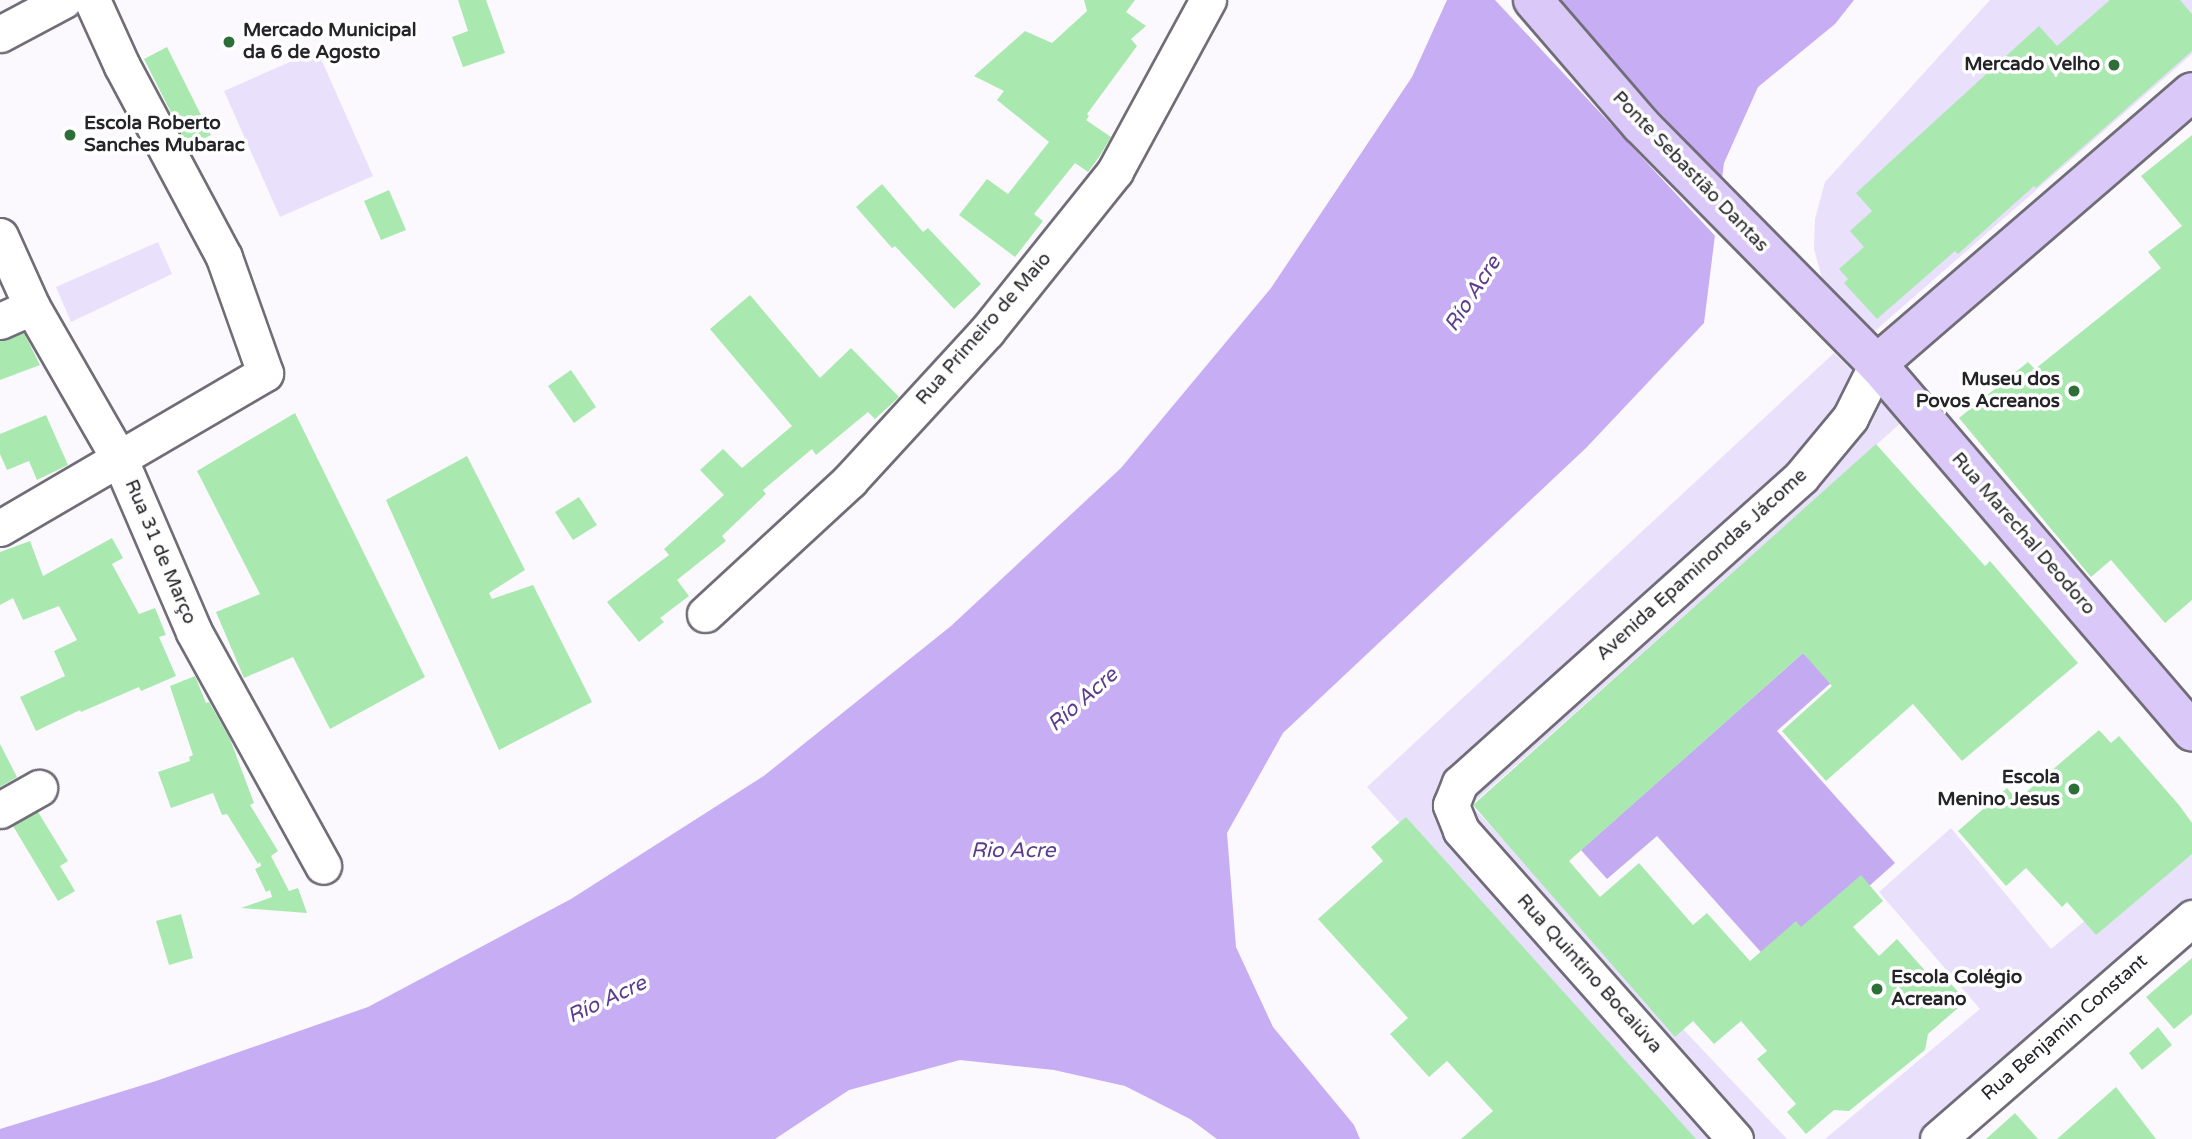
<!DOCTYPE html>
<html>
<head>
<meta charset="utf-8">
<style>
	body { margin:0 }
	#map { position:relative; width:2192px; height:1139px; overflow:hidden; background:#fbf9fe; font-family:"Varela Round",sans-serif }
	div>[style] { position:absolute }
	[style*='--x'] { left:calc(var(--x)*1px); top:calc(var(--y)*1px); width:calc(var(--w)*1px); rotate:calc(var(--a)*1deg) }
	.green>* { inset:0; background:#e9e0fc }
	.forest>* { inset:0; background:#c3aaf1 }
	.water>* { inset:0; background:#c6adf4 }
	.pier>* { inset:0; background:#fbf9fe }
	.building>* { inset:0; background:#a9e9b0 }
	.roads { filter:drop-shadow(2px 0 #716d78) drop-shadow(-2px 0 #716d78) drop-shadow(0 2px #716d78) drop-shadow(0 -2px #716d78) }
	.minor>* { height:35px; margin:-17.5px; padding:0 17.5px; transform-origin:17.5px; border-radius:17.5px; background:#fff }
	.major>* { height:38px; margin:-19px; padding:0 19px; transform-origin:19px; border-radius:19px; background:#d9c8f8 }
	.dots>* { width:19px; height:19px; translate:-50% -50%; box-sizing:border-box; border:4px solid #fff; border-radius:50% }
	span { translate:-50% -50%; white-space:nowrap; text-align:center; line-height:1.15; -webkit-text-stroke:7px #fff; paint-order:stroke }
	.poi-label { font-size:19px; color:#252428; font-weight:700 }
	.left { translate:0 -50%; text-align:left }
	.right { translate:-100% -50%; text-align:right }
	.street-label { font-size:19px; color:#252428 }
	.water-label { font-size:21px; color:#5d3b8d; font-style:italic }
</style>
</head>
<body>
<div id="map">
	<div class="green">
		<div style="clip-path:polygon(1990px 0,2192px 0,2192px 54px,1868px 337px,1825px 290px,1814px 249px,1815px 219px,1825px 182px)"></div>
		<div style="clip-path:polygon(317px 50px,373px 176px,280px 217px,224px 91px)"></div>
		<div style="clip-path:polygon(158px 242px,172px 274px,71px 322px,56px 287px)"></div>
		<div style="clip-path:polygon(1834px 353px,1903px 421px,1471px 805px,1787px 1139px,1686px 1139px,1367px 787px)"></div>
		<div style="clip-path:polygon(1951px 828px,2051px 949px,2192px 831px,2192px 947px,1965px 1139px,1825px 1139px,1980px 1009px,1879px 892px)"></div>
	</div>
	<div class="forest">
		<div style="clip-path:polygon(1803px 653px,1832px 682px,1777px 731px,1895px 863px,1776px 969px,1657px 836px,1607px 879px,1581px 850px)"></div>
	</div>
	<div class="water">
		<div style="clip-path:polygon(1447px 0,1854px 0,1835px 24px,1758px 87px,1724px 163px,1704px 323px,1586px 448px,1283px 733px,1227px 833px,1236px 947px,1273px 1027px,1354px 1125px,1360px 1139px,1217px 1139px,1190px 1119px,1125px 1086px,1054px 1070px,960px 1060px,849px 1090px,775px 1139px,0 1139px,0 1129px,156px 1081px,368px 1007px,571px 899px,765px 775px,951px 626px,1121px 468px,1271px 288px,1412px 77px)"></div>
	</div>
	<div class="pier">
		<div style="clip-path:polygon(1495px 0,1553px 0,1725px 182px,1718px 239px)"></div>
	</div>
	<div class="building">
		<div style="clip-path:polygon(458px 0,486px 0,505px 53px,463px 67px,452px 37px,468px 31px)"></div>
		<div style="clip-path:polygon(1084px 0,1135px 0,1126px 12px,1146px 26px,1131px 39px,1137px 46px,1087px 114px,1089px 116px,1086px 120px,1111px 137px,1099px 157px,1088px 172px,1075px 163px,1034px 214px,1043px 221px,1015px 257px,959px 215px,987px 179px,1008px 194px,1049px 142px,997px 100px,1004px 91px,974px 76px,1025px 31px,1052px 43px,1087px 11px)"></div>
		<div style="clip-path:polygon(2110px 0,2180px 0,2192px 14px,2192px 51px,2036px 188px,2034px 186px,1958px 254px,1955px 251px,1877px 319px,1844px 283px,1848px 279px,1839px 269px,1864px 247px,1850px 231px,1872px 211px,1856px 193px,2039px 26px,2057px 46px)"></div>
		<div style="clip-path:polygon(167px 47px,211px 135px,188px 146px,144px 59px)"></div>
		<div style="clip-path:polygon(2192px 135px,2192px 600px,2165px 623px,2111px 560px,2091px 577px,1959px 418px,2028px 362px,2035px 369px,2161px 268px,2148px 252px,2182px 226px,2141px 176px)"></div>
		<div style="clip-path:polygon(882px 184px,923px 232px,928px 228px,981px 284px,954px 309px,895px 246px,892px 248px,856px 207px)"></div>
		<div style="clip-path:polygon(389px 190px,406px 230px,381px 240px,364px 201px)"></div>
		<div style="clip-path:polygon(750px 295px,820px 378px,851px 348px,899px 397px,875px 419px,868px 412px,816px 455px,812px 449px,763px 490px,766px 494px,722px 536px,726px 541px,677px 580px,689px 596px,660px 618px,664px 622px,639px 642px,607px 602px,669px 555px,664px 549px,724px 495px,700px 470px,723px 449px,742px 468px,792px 426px,710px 329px)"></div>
		<div style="clip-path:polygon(24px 333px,40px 365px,0 380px,0 341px)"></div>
		<div style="clip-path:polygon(571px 370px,596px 407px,574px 423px,548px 386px)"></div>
		<div style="clip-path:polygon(295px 413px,425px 677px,330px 729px,293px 657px,244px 678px,216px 612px,260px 594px,197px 471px)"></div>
		<div style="clip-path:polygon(46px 415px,68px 465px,37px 480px,29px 461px,7px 470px,0 454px,0 434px)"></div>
		<div style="clip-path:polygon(1876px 444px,1985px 566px,1990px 561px,2078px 663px,1962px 761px,1913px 704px,1826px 781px,1782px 731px,1832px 686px,1803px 653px,1569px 861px,1600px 897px,1639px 863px,1693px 925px,1707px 913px,1750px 961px,1796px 921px,1801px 927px,1861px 875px,1883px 901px,1853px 927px,1879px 956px,1897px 939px,1937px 984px,1945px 977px,1966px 1001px,1928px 1034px,1925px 1050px,1849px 1111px,1834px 1110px,1806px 1134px,1787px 1112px,1796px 1104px,1757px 1059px,1767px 1051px,1741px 1021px,1714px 1044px,1693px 1021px,1675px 1037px,1473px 805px)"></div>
		<div style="clip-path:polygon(467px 456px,525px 570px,489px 593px,492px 599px,533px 585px,592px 702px,499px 750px,386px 500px)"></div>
		<div style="clip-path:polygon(579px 497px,597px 525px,573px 540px,555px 512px)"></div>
		<div style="clip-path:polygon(112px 538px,123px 558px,112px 564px,139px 614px,155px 608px,166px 635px,159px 637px,176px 676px,141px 691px,139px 687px,81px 712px,80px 710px,36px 731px,20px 697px,65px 676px,54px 651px,77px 640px,59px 606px,23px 620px,13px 598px,0 605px,0 552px,30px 541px,43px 576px)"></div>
		<div style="clip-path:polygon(195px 676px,206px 703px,209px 702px,230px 739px,254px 803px,250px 805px,278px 851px,271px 856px,289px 891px,298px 888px,307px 913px,241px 908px,272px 897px,270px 890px,266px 892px,255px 869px,261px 866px,260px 862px,258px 864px,227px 814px,222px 815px,213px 793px,171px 808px,158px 772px,190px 761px,189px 757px,193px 755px,170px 686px)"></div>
		<div style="clip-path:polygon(2099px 730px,2111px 743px,2119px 736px,2179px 805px,2192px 823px,2192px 854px,2096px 935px,2067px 902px,2062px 907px,2026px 868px,2006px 886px,1958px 831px,2007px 788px,2017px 800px)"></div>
		<div style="clip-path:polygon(0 744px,17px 777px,0 787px)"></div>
		<div style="clip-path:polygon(38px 812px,68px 861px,60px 866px,75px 891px,58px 901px,13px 826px)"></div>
		<div style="clip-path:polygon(1406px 817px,1696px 1139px,1461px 1139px,1493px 1111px,1447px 1061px,1429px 1077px,1390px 1034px,1408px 1018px,1318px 919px,1383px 861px,1371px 847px)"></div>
		<div style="clip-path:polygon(181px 914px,193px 958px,169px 965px,156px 921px)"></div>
		<div style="clip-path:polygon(2192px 958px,2192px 1014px,2174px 1029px,2146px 997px)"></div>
		<div style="clip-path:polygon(2158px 1027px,2172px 1045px,2142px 1070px,2129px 1053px)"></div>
		<div style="clip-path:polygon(2116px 1087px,2156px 1139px,2057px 1139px)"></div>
		<div style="clip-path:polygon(2015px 1113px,2038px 1139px,1986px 1139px)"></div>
	</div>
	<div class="roads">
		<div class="minor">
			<div style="--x:0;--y:34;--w:72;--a:-28"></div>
			<div style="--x:0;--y:236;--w:78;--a:65.7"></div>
			<div style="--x:32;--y:307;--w:177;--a:60.1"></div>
			<div style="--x:120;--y:460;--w:187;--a:66.7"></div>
			<div style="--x:194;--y:632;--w:267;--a:61.1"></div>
			<div style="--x:0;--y:321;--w:35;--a:-24"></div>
			<div style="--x:0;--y:528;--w:307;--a:-30.3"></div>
			<div style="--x:265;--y:373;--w:123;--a:-109.5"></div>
			<div style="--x:224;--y:257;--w:217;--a:-118.1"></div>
			<div style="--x:122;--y:66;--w:72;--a:-114.4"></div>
			<div style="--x:705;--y:614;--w:197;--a:-42.7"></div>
			<div style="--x:850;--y:480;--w:202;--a:-47.4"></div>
			<div style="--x:987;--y:331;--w:205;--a:-51.3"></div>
			<div style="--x:1115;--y:171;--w:195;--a:-61.5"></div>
			<div style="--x:0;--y:810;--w:45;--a:-29.4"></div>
			<div style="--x:1735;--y:1139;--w:413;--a:-131.6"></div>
			<div style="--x:1461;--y:830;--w:27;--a:-112"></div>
			<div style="--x:1451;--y:805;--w:24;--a:-68"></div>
			<div style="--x:1460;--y:783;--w:458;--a:-41.9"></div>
			<div style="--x:1801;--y:477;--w:77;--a:-50.3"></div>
			<div style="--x:1850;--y:418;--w:60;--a:-63.4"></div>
			<div style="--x:1938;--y:1139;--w:337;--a:-41"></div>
		</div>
		<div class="major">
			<div style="--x:1533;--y:0;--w:165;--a:49.2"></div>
			<div style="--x:1641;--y:125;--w:336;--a:45.4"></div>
			<div style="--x:1877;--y:364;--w:484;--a:49.4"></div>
			<div style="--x:1877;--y:364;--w:416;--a:-40.8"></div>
		</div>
	</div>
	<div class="dots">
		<div style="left:229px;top:42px;background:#2d6f39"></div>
		<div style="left:2114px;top:65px;background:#2d6f39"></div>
		<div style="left:70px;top:135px;background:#2d6f39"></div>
		<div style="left:2074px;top:391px;background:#2d6f39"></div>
		<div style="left:2074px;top:789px;background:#2d6f39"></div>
		<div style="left:1877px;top:989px;background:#2d6f39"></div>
	</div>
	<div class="poi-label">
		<span class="left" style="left:243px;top:42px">Mercado Municipal<br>da 6 de Agosto</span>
		<span class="right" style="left:2100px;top:65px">Mercado Velho</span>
		<span class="left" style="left:84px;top:135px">Escola Roberto<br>Sanches Mubarac</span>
		<span class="right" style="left:2060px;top:391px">Museu dos<br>Povos Acreanos</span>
		<span class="right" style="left:2060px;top:789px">Escola<br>Menino Jesus</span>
		<span class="left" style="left:1891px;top:989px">Escola Colégio<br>Acreano</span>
	</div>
	<div class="street-label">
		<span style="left:1690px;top:172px;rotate:46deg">Ponte Sebastião Dantas</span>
		<span style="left:984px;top:329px;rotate:-49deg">Rua Primeiro de Maio</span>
		<span style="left:2023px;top:534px;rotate:49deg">Rua Marechal Deodoro</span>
		<span style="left:160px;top:552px;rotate:67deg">Rua 31 de Março</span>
		<span style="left:1702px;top:565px;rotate:-42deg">Avenida Epaminondas Jácome</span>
		<span style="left:1589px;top:974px;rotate:48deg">Rua Quintino Bocaiúva</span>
		<span style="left:2065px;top:1028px;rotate:-41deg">Rua Benjamin Constant</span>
	</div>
	<div class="water-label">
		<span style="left:1473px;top:294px;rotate:-57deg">Río Acre</span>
		<span style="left:1083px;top:700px;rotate:-41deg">Río Acre</span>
		<span style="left:1013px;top:851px">Rio Acre</span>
		<span style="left:607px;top:1000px;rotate:-25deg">Río Acre</span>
	</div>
</div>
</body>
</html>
